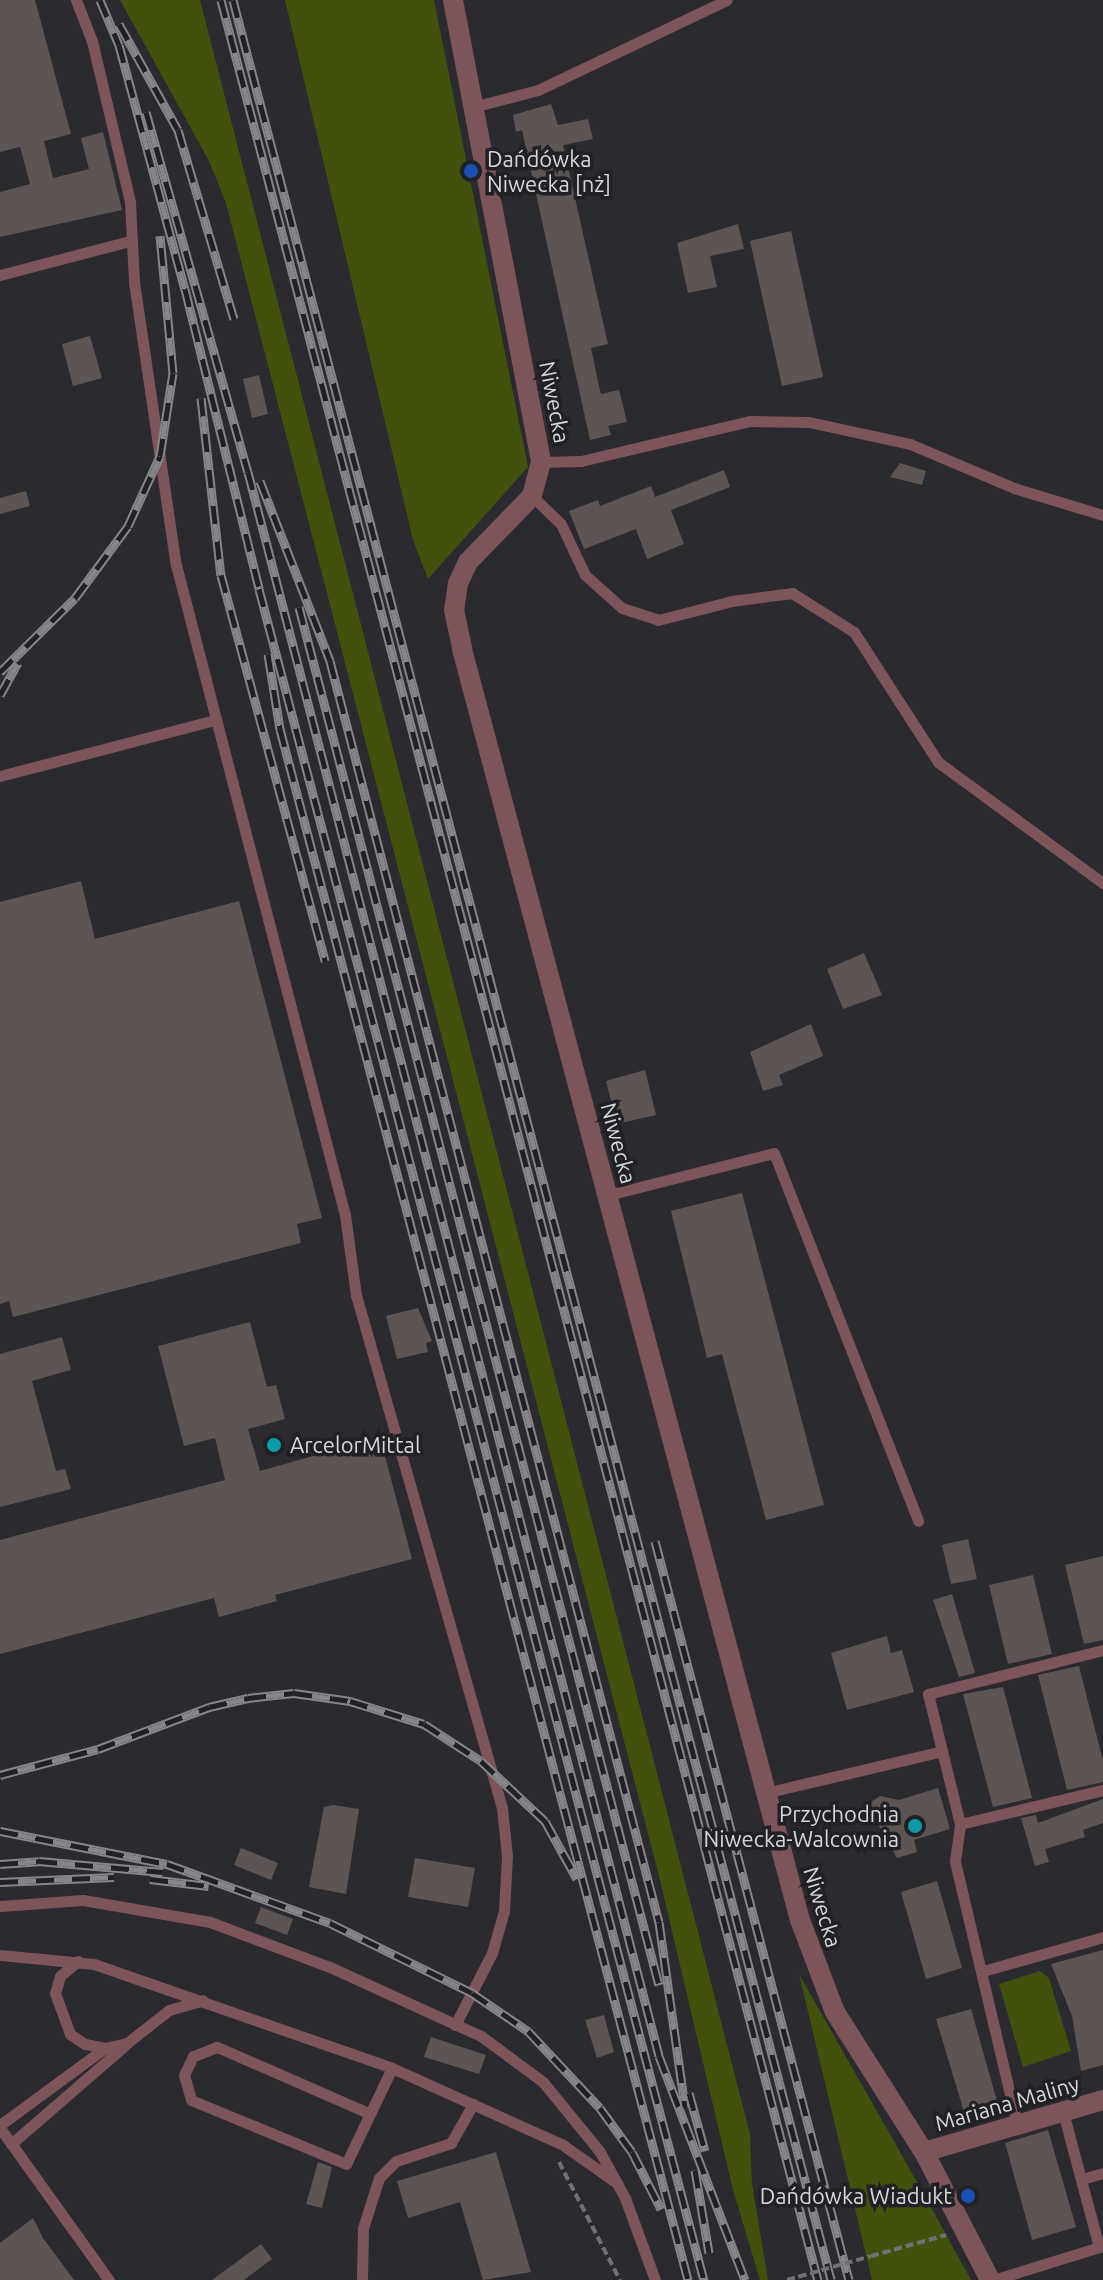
<!DOCTYPE html>
<html>
<head>
<meta charset="utf-8">
<style>
	body { margin:0 }
	#map { position:relative; width:1103px; height:2280px; overflow:hidden; background:#2b2a31; font-family:Ubuntu,sans-serif }
	div>[style] { position:absolute }
	[style*='--x'] { left:calc(var(--x)*1px); top:calc(var(--y)*1px); width:calc(var(--w)*1px); rotate:calc(var(--a)*1deg) }
	.green>* { inset:0; background:#41520c }
	.building>* { inset:0; background:#5e5552 }
	.path>* { height:4px; margin-top:-2px; transform-origin:0; background:repeating-linear-gradient(90deg,#707076 0 8px,transparent 0 12px) }
	.service>* { height:11px; margin:-5.5px; padding:0 5.5px; transform-origin:5.5px; border-radius:5.5px; background:#7d5559 }
	.minor>* { height:20px; margin:-10px; padding:0 10px; transform-origin:10px; border-radius:10px; background:#7d5559 }
	.rail>* { height:9px; margin-top:-4.5px; transform-origin:0; background:repeating-linear-gradient(90deg,#212027 0 18px,#85858a 0 36px); box-sizing:border-box; border-block:2px solid #85858a }
	.path-bridge>* { height:4px; margin-top:-2px; transform-origin:0; background:repeating-linear-gradient(90deg,#707076 0 8px,transparent 0 12px) }
	.dots>* { width:22px; height:22px; translate:-50% -50%; box-sizing:border-box; border:4px solid #212027; border-radius:50% }
	span { translate:-50% -50%; white-space:nowrap; text-align:center; line-height:1.15; -webkit-text-stroke:7px #212027; paint-order:stroke }
	.poi-label { font-size:22px; color:#d7d7db }
	.left { translate:0 -50%; text-align:left }
	.right { translate:-100% -50%; text-align:right }
	.street-label { font-size:22px; color:#d7d7db }
</style>
</head>
<body>
<div id="map">
	<div class="green">
		<div style="clip-path:polygon(120px 0,200px 0,750px 2134px,752px 2184px,768px 2280px,760px 2280px,733px 2190px,660px 1880px,226px 203px,209px 161px)"></div>
		<div style="clip-path:polygon(285px 0,434px 0,528px 467px,428px 579px,413px 540px)"></div>
		<div style="clip-path:polygon(1040px 1971px,1049px 1978px,1071px 2051px,1023px 2067px,999px 1984px)"></div>
		<div style="clip-path:polygon(799px 1974px,921px 2189px,971px 2280px,872px 2280px)"></div>
	</div>
	<div class="building">
		<div style="clip-path:polygon(0 0,35px 0,71px 134px,44px 141px,53px 178px,89px 169px,81px 138px,103px 132px,122px 210px,0 237px,0 192px,30px 184px,20px 147px,0 152px)"></div>
		<div style="clip-path:polygon(551px 104px,558px 125px,588px 119px,593px 139px,563px 145px,608px 344px,591px 348px,598px 382px,601px 394px,619px 390px,627px 422px,608px 426px,611px 435px,590px 440px,522px 130px,516px 132px,513px 115px)"></div>
		<div style="clip-path:polygon(738px 224px,744px 249px,710px 256px,717px 287px,688px 293px,677px 243px)"></div>
		<div style="clip-path:polygon(791px 231px,823px 377px,782px 386px,750px 241px)"></div>
		<div style="clip-path:polygon(90px 336px,102px 378px,73px 386px,62px 344px)"></div>
		<div style="clip-path:polygon(259px 375px,268px 414px,252px 418px,243px 379px)"></div>
		<div style="clip-path:polygon(900px 463px,926px 471px,922px 485px,890px 477px)"></div>
		<div style="clip-path:polygon(724px 470px,730px 487px,671px 510px,684px 544px,647px 559px,636px 529px,584px 549px,569px 511px,598px 500px,600px 506px,651px 486px,655px 497px)"></div>
		<div style="clip-path:polygon(26px 491px,30px 506px,0 514px,0 498px)"></div>
		<div style="clip-path:polygon(81px 881px,95px 939px,239px 901px,322px 1218px,297px 1224px,301px 1243px,13px 1317px,9px 1301px,0 1304px,0 902px)"></div>
		<div style="clip-path:polygon(864px 953px,882px 995px,843px 1009px,827px 969px)"></div>
		<div style="clip-path:polygon(811px 1024px,823px 1056px,779px 1075px,783px 1085px,763px 1091px,750px 1052px)"></div>
		<div style="clip-path:polygon(645px 1070px,656px 1115px,617px 1124px,606px 1081px)"></div>
		<div style="clip-path:polygon(742px 1193px,824px 1505px,766px 1520px,722px 1354px,707px 1358px,671px 1211px)"></div>
		<div style="clip-path:polygon(418px 1308px,432px 1341px,426px 1343px,428px 1352px,397px 1359px,386px 1316px)"></div>
		<div style="clip-path:polygon(250px 1322px,267px 1387px,276px 1385px,285px 1419px,248px 1429px,260px 1471px,380px 1437px,412px 1559px,275px 1595px,277px 1601px,219px 1617px,214px 1598px,0 1654px,0 1540px,225px 1480px,215px 1438px,184px 1446px,158px 1346px)"></div>
		<div style="clip-path:polygon(62px 1337px,71px 1370px,32px 1381px,56px 1471px,65px 1469px,71px 1489px,0 1507px,0 1354px)"></div>
		<div style="clip-path:polygon(968px 1539px,977px 1579px,951px 1584px,942px 1545px)"></div>
		<div style="clip-path:polygon(1103px 1556px,1103px 1640px,1084px 1644px,1065px 1565px)"></div>
		<div style="clip-path:polygon(1033px 1575px,1052px 1654px,1008px 1664px,989px 1585px)"></div>
		<div style="clip-path:polygon(952px 1594px,975px 1673px,959px 1677px,933px 1600px)"></div>
		<div style="clip-path:polygon(887px 1636px,891px 1653px,902px 1650px,914px 1692px,847px 1710px,831px 1653px)"></div>
		<div style="clip-path:polygon(1079px 1666px,1103px 1761px,1103px 1782px,1067px 1790px,1038px 1675px)"></div>
		<div style="clip-path:polygon(1003px 1687px,1032px 1798px,993px 1807px,963px 1694px)"></div>
		<div style="clip-path:polygon(938px 1788px,950px 1829px,914px 1840px,917px 1852px,897px 1858px,867px 1805px,880px 1796px,899px 1800px)"></div>
		<div style="clip-path:polygon(1103px 1799px,1103px 1823px,1083px 1830px,1085px 1837px,1045px 1849px,1049px 1862px,1035px 1866px,1021px 1818px,1036px 1815px,1038px 1823px)"></div>
		<div style="clip-path:polygon(333px 1805px,359px 1809px,346px 1894px,309px 1887px,324px 1807px)"></div>
		<div style="clip-path:polygon(241px 1848px,278px 1863px,271px 1880px,234px 1865px)"></div>
		<div style="clip-path:polygon(415px 1858px,475px 1868px,468px 1907px,408px 1897px)"></div>
		<div style="clip-path:polygon(937px 1881px,962px 1968px,926px 1979px,901px 1892px)"></div>
		<div style="clip-path:polygon(261px 1907px,293px 1919px,287px 1935px,255px 1923px)"></div>
		<div style="clip-path:polygon(1103px 1950px,1103px 2065px,1081px 2071px,1072px 2016px,1051px 1964px)"></div>
		<div style="clip-path:polygon(971px 2009px,998px 2105px,965px 2115px,936px 2019px)"></div>
		<div style="clip-path:polygon(604px 2015px,614px 2052px,597px 2058px,585px 2020px)"></div>
		<div style="clip-path:polygon(431px 2037px,486px 2055px,479px 2074px,424px 2057px)"></div>
		<div style="clip-path:polygon(1048px 2130px,1076px 2227px,1032px 2240px,1005px 2143px)"></div>
		<div style="clip-path:polygon(496px 2152px,531px 2272px,483px 2280px,460px 2202px,408px 2218px,397px 2181px)"></div>
		<div style="clip-path:polygon(318px 2162px,332px 2167px,322px 2208px,306px 2204px)"></div>
		<div style="clip-path:polygon(33px 2218px,43px 2238px,74px 2280px,0 2280px,0 2243px)"></div>
		<div style="clip-path:polygon(261px 2244px,272px 2259px,244px 2280px,212px 2280px)"></div>
	</div>
	<div class="path">
		<div style="--x:559;--y:2162;--w:133;--a:62.7"></div>
		<div style="--x:871;--y:2256;--w:78;--a:-15.6"></div>
	</div>
	<div class="service">
		<div style="--x:76;--y:0;--w:44;--a:68.7"></div>
		<div style="--x:92;--y:41;--w:165;--a:76.7"></div>
		<div style="--x:130;--y:202;--w:80;--a:87.1"></div>
		<div style="--x:134;--y:282;--w:286;--a:81.6"></div>
		<div style="--x:176;--y:565;--w:672;--a:75.43"></div>
		<div style="--x:345;--y:1215;--w:81;--a:82.2"></div>
		<div style="--x:356;--y:1295;--w:533;--a:74.11"></div>
		<div style="--x:502;--y:1808;--w:48;--a:84.1"></div>
		<div style="--x:507;--y:1856;--w:55;--a:93.1"></div>
		<div style="--x:504;--y:1911;--w:44;--a:105.9"></div>
		<div style="--x:492;--y:1953;--w:81;--a:117.2"></div>
		<div style="--x:473;--y:107;--w:67;--a:-14.7"></div>
		<div style="--x:538;--y:90;--w:209;--a:-25.5"></div>
		<div style="--x:0;--y:275;--w:134;--a:-14.7"></div>
		<div style="--x:541;--y:462;--w:40;--a:-1.4"></div>
		<div style="--x:581;--y:461;--w:174;--a:-13.3"></div>
		<div style="--x:750;--y:421;--w:59;--a:1"></div>
		<div style="--x:809;--y:422;--w:103;--a:12.3"></div>
		<div style="--x:910;--y:444;--w:113;--a:22.9"></div>
		<div style="--x:1014;--y:488;--w:93;--a:16.9"></div>
		<div style="--x:532;--y:496;--w:40;--a:44"></div>
		<div style="--x:561;--y:524;--w:56;--a:64.8"></div>
		<div style="--x:585;--y:575;--w:50;--a:41.7"></div>
		<div style="--x:622;--y:608;--w:38;--a:18"></div>
		<div style="--x:658;--y:620;--w:76;--a:-14.4"></div>
		<div style="--x:732;--y:601;--w:61;--a:-7.6"></div>
		<div style="--x:792;--y:593;--w:73;--a:32.2"></div>
		<div style="--x:854;--y:632;--w:155;--a:57.1"></div>
		<div style="--x:938;--y:762;--w:205;--a:36.3"></div>
		<div style="--x:0;--y:776;--w:222;--a:-14.6"></div>
		<div style="--x:608;--y:1195;--w:171;--a:-14.2"></div>
		<div style="--x:774;--y:1153;--w:395;--a:68.6"></div>
		<div style="--x:765;--y:1793;--w:182;--a:-13.3"></div>
		<div style="--x:960;--y:1824;--w:147;--a:-13.4"></div>
		<div style="--x:0;--y:1906;--w:83;--a:-4.1"></div>
		<div style="--x:83;--y:1900;--w:129;--a:9.8"></div>
		<div style="--x:210;--y:1922;--w:128;--a:20.6"></div>
		<div style="--x:330;--y:1967;--w:166;--a:24.6"></div>
		<div style="--x:481;--y:2036;--w:77;--a:36.6"></div>
		<div style="--x:543;--y:2082;--w:90;--a:50.8"></div>
		<div style="--x:600;--y:2152;--w:52;--a:61.5"></div>
		<div style="--x:625;--y:2198;--w:87;--a:69.9"></div>
		<div style="--x:0;--y:1955;--w:94;--a:5.5"></div>
		<div style="--x:94;--y:1964;--w:316;--a:19.2"></div>
		<div style="--x:392;--y:2068;--w:188;--a:24.2"></div>
		<div style="--x:563;--y:2145;--w:62;--a:35.2"></div>
		<div style="--x:78;--y:1961;--w:23;--a:140"></div>
		<div style="--x:60;--y:1976;--w:18;--a:106"></div>
		<div style="--x:55;--y:1993;--w:44;--a:69.9"></div>
		<div style="--x:70;--y:2034;--w:18;--a:34"></div>
		<div style="--x:85;--y:2044;--w:20;--a:11"></div>
		<div style="--x:105;--y:2048;--w:23;--a:-13"></div>
		<div style="--x:127;--y:2043;--w:53;--a:-38.2"></div>
		<div style="--x:169;--y:2010;--w:35;--a:-16"></div>
		<div style="--x:983;--y:1971;--w:125;--a:-15.8"></div>
		<div style="--x:366;--y:2112;--w:163;--a:-156.4"></div>
		<div style="--x:217;--y:2047;--w:26;--a:159"></div>
		<div style="--x:193;--y:2056;--w:21;--a:115"></div>
		<div style="--x:184;--y:2075;--w:26;--a:74"></div>
		<div style="--x:191;--y:2100;--w:168;--a:22.4"></div>
		<div style="--x:346;--y:2164;--w:106;--a:-64.4"></div>
		<div style="--x:1063;--y:2112;--w:140;--a:75.1"></div>
		<div style="--x:1017;--y:2124;--w:270;--a:-103.3"></div>
		<div style="--x:955;--y:1861;--w:37;--a:-82"></div>
		<div style="--x:960;--y:1824;--w:134;--a:-103.8"></div>
		<div style="--x:928;--y:1694;--w:180;--a:-14.1"></div>
		<div style="--x:0;--y:2125;--w:130;--a:-36.3"></div>
		<div style="--x:0;--y:2128;--w:187;--a:54.4"></div>
		<div style="--x:11;--y:2144;--w:150;--a:-40.9"></div>
		<div style="--x:1082;--y:2179;--w:22;--a:-16"></div>
		<div style="--x:362;--y:2280;--w:52;--a:-88.9"></div>
		<div style="--x:363;--y:2228;--w:52;--a:-72.3"></div>
		<div style="--x:379;--y:2178;--w:24;--a:-45"></div>
		<div style="--x:396;--y:2161;--w:58;--a:-18.1"></div>
		<div style="--x:451;--y:2143;--w:45;--a:-60.6"></div>
		<div style="--x:993;--y:2280;--w:115;--a:-17.2"></div>
	</div>
	<div class="minor">
		<div style="--x:453;--y:0;--w:470;--a:79.2"></div>
		<div style="--x:541;--y:462;--w:35;--a:105"></div>
		<div style="--x:532;--y:496;--w:92;--a:134.1"></div>
		<div style="--x:468;--y:562;--w:23;--a:115"></div>
		<div style="--x:458;--y:583;--w:27;--a:98"></div>
		<div style="--x:454;--y:610;--w:40;--a:78"></div>
		<div style="--x:462;--y:649;--w:1315;--a:75.11"></div>
		<div style="--x:800;--y:1920;--w:98;--a:69.2"></div>
		<div style="--x:835;--y:2012;--w:166;--a:57.6"></div>
		<div style="--x:924;--y:2152;--w:144;--a:62.7"></div>
		<div style="--x:924;--y:2152;--w:186;--a:-16.2"></div>
	</div>
	<div class="rail">
		<div style="--x:100;--y:0;--w:49;--a:67.1"></div>
		<div style="--x:119;--y:45;--w:253;--a:74.9"></div>
		<div style="--x:185;--y:289;--w:309;--a:76.1"></div>
		<div style="--x:259;--y:589;--w:1749;--a:75.26"></div>
		<div style="--x:221;--y:0;--w:2357;--a:75.33"></div>
		<div style="--x:233;--y:0;--w:2357;--a:75.3"></div>
		<div style="--x:119;--y:24;--w:121;--a:60.9"></div>
		<div style="--x:178;--y:130;--w:197;--a:73.5"></div>
		<div style="--x:146;--y:112;--w:374;--a:74.2"></div>
		<div style="--x:248;--y:472;--w:1636;--a:75.45"></div>
		<div style="--x:659;--y:2056;--w:240;--a:69"></div>
		<div style="--x:201;--y:398;--w:178;--a:83.6"></div>
		<div style="--x:221;--y:575;--w:400;--a:74.9"></div>
		<div style="--x:260;--y:481;--w:193;--a:68.7"></div>
		<div style="--x:330;--y:661;--w:1303;--a:75.38"></div>
		<div style="--x:659;--y:1922;--w:187;--a:82"></div>
		<div style="--x:299;--y:607;--w:1424;--a:75.36"></div>
		<div style="--x:268;--y:654;--w:76;--a:80.9"></div>
		<div style="--x:280;--y:729;--w:1604;--a:75.26"></div>
		<div style="--x:0;--y:672;--w:105;--a:-44.6"></div>
		<div style="--x:75;--y:598;--w:89;--a:-53.6"></div>
		<div style="--x:128;--y:526;--w:77;--a:-65.4"></div>
		<div style="--x:160;--y:456;--w:84;--a:-81.1"></div>
		<div style="--x:173;--y:373;--w:138;--a:-95.4"></div>
		<div style="--x:0;--y:695;--w:37;--a:-61"></div>
		<div style="--x:655;--y:1541;--w:764;--a:75.29"></div>
		<div style="--x:0;--y:1775;--w:101;--a:-14.9"></div>
		<div style="--x:98;--y:1749;--w:119;--a:-20.7"></div>
		<div style="--x:209;--y:1707;--w:40;--a:-13"></div>
		<div style="--x:248;--y:1698;--w:46;--a:-6.2"></div>
		<div style="--x:294;--y:1693;--w:57;--a:8.1"></div>
		<div style="--x:350;--y:1701;--w:77;--a:17.3"></div>
		<div style="--x:424;--y:1724;--w:68;--a:33"></div>
		<div style="--x:481;--y:1761;--w:88;--a:43.2"></div>
		<div style="--x:545;--y:1821;--w:66;--a:61.1"></div>
		<div style="--x:0;--y:1831;--w:170;--a:11.2"></div>
		<div style="--x:167;--y:1864;--w:173;--a:19.9"></div>
		<div style="--x:330;--y:1923;--w:158;--a:26.2"></div>
		<div style="--x:472;--y:1993;--w:68;--a:34.2"></div>
		<div style="--x:528;--y:2031;--w:105;--a:46.9"></div>
		<div style="--x:600;--y:2108;--w:54;--a:54"></div>
		<div style="--x:632;--y:2152;--w:64;--a:63"></div>
		<div style="--x:0;--y:1864;--w:39;--a:-4"></div>
		<div style="--x:39;--y:1861;--w:124;--a:5.1"></div>
		<div style="--x:150;--y:1879;--w:59;--a:6.8"></div>
		<div style="--x:0;--y:1882;--w:114;--a:-2.5"></div>
		<div style="--x:689;--y:2093;--w:60;--a:74.6"></div>
		<div style="--x:695;--y:2170;--w:84;--a:80.4"></div>
	</div>
	<div class="path-bridge">
		<div style="--x:787;--y:2280;--w:87;--a:-15.9"></div>
	</div>
	<div class="dots">
		<div style="left:471px;top:171px;background:#1a4fb4"></div>
		<div style="left:274px;top:1445px;background:#0f9aa8"></div>
		<div style="left:915px;top:1826px;background:#0f9aa8"></div>
		<div style="left:968px;top:2196px;background:#1a4fb4"></div>
	</div>
	<div class="poi-label">
		<span class="left" style="left:487px;top:171px">Dańdówka<br>Niwecka [nż]</span>
		<span class="left" style="left:290px;top:1445px">ArcelorMittal</span>
		<span class="right" style="left:899px;top:1826px">Przychodnia<br>Niwecka-Walcownia</span>
		<span class="right" style="left:952px;top:2196px">Dańdówka Wiadukt</span>
	</div>
	<div class="street-label">
		<span style="left:555px;top:402px;rotate:79deg">Niwecka</span>
		<span style="left:619px;top:1143px;rotate:75deg">Niwecka</span>
		<span style="left:823px;top:1907px;rotate:73deg">Niwecka</span>
		<span style="left:1007px;top:2103px;rotate:-16deg">Mariana Maliny</span>
	</div>
</div>
</body>
</html>
